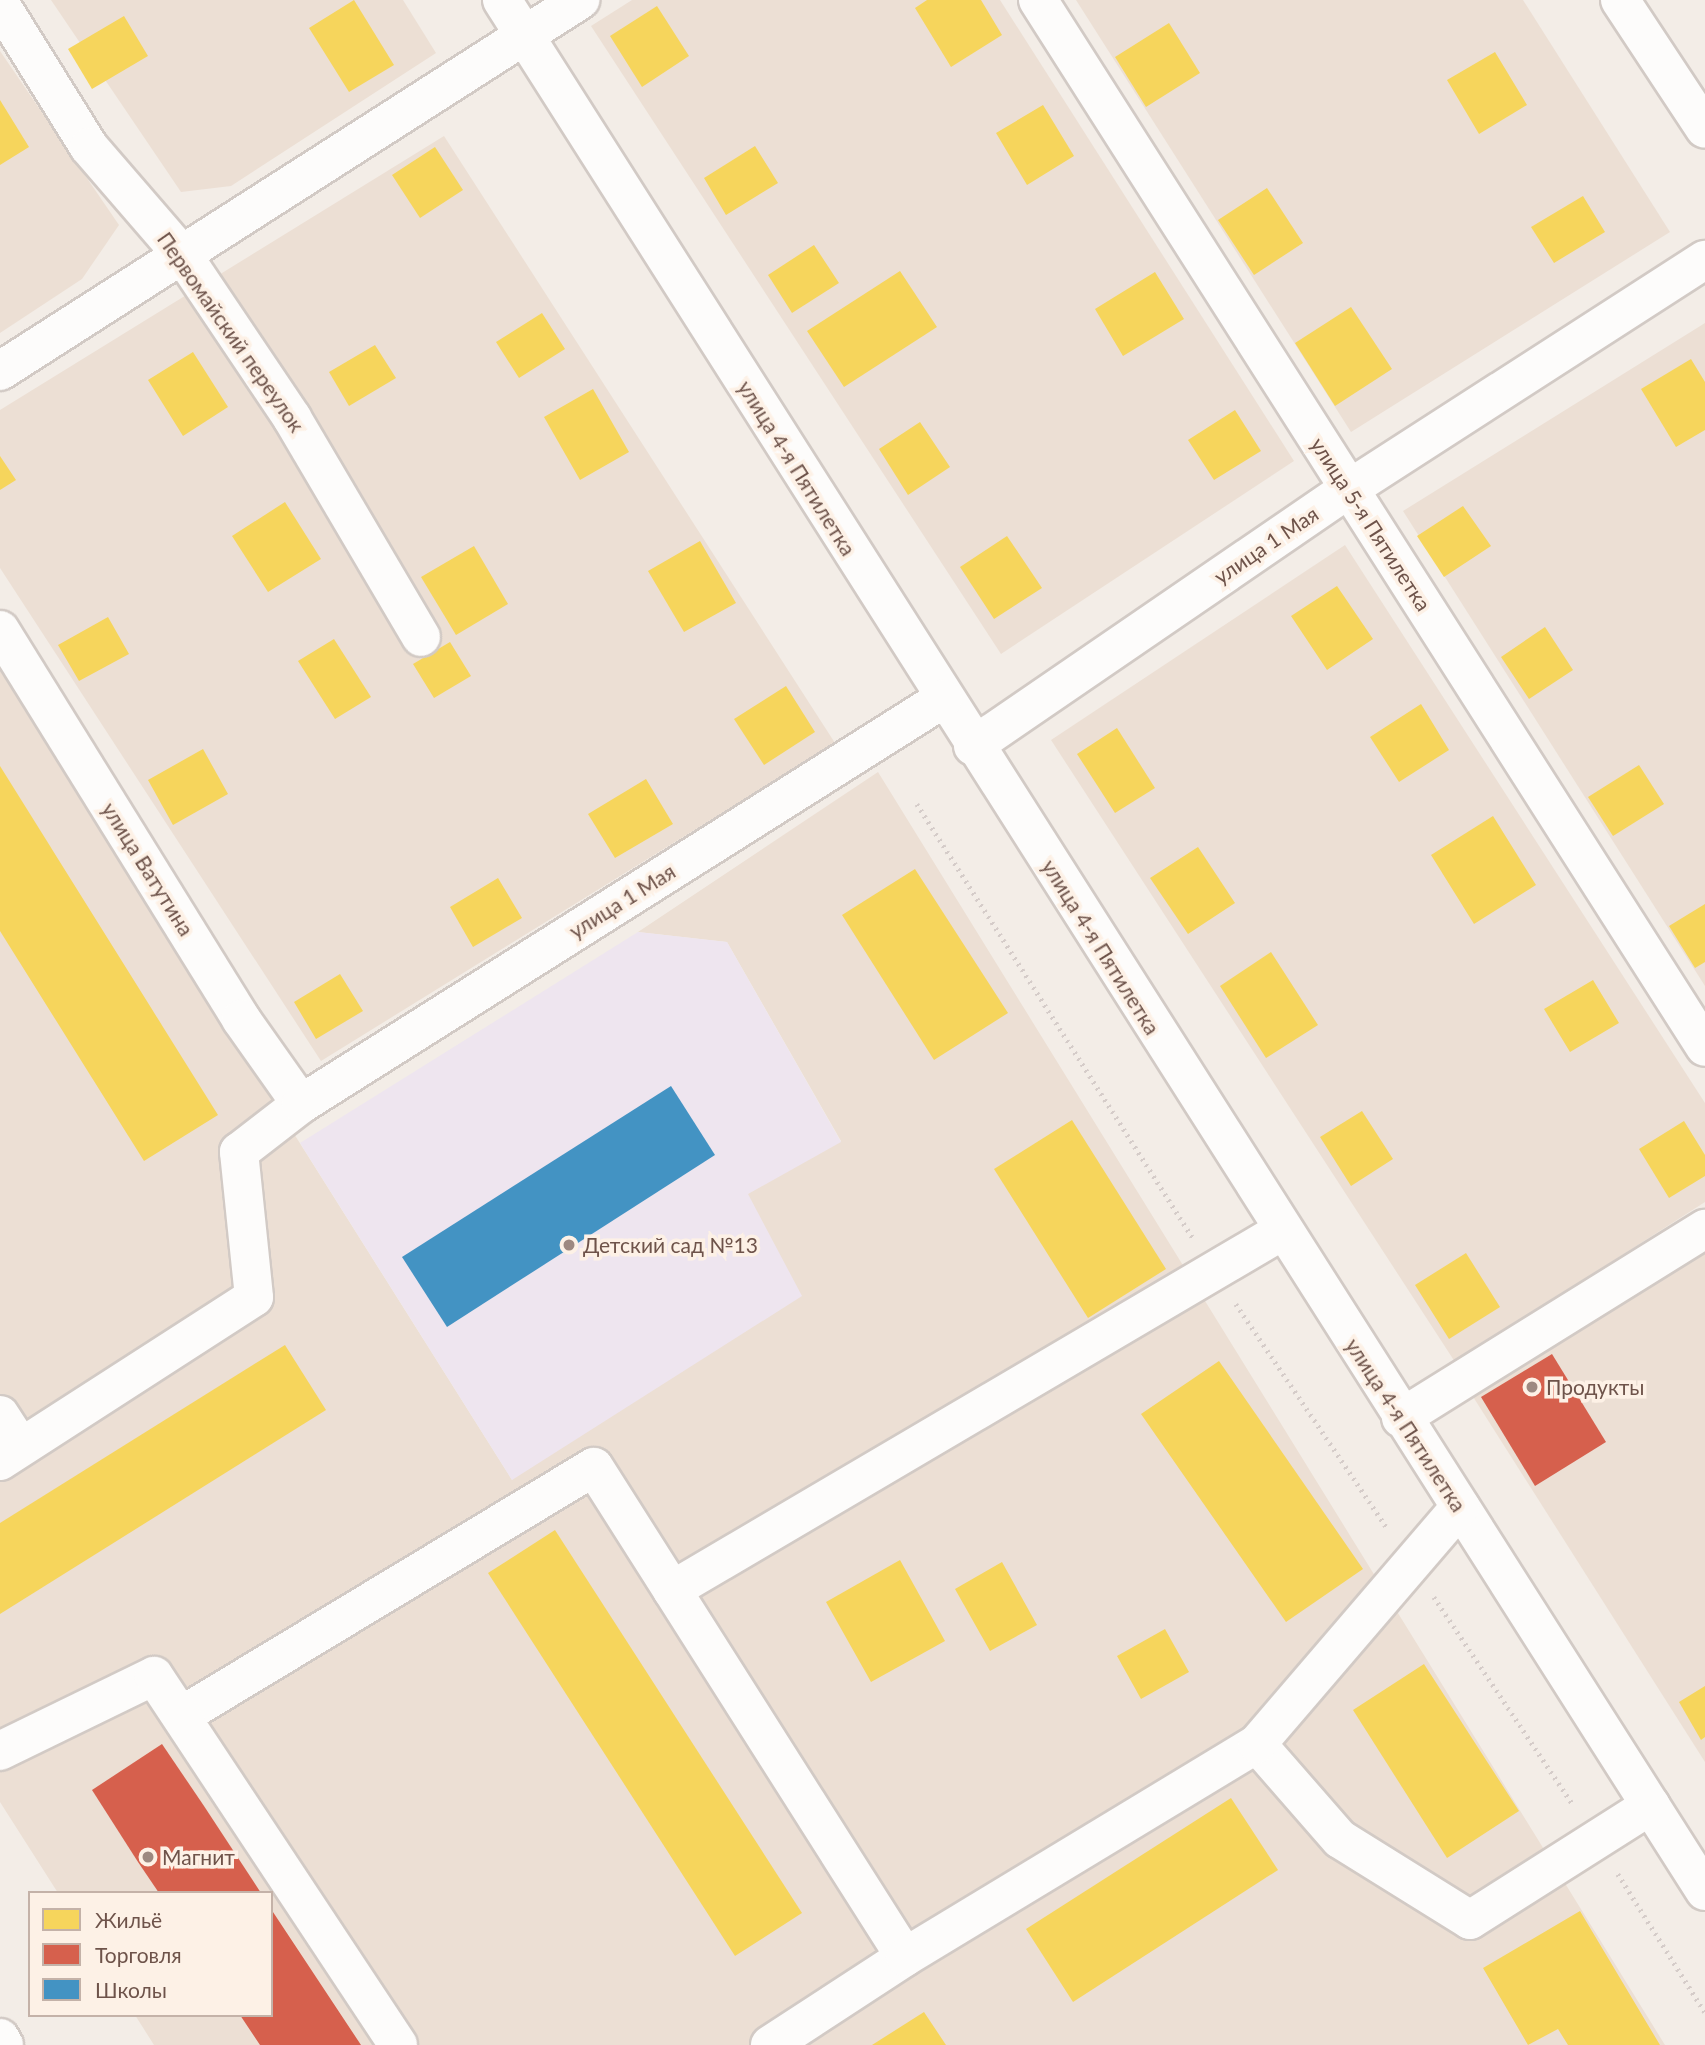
<!DOCTYPE html>
<html>
<head>
<meta charset="utf-8">
<style>
	body { margin:0 }
	#map { position:relative; width:1705px; height:2045px; overflow:hidden; background:#f3ede7; font-family:Lato,sans-serif }
	div>[style] { position:absolute }
	[style*='--x'] { left:calc(var(--x)*1px); top:calc(var(--y)*1px); width:calc(var(--w)*1px); rotate:calc(var(--a)*1deg) }
	.residential>* { inset:0; background:#ecdfd4 }
	.education>* { inset:0; background:#eee5ef }
	.homes>* { inset:0; background:#f6d55c }
	.shops>* { inset:0; background:#d6604d }
	.schools>* { inset:0; background:#4393c3 }
	.path>* { height:4.5px; margin-top:-2.25px; transform-origin:0; background:repeating-linear-gradient(90deg,#d5ccc9 0 2px,transparent 0 7px) }
	.roads { filter:drop-shadow(2px 0 #d2cac5) drop-shadow(-2px 0 #d2cac5) drop-shadow(0 2px #d2cac5) drop-shadow(0 -2px #d2cac5) }
	.minor>* { height:38px; margin:-19px; padding:0 19px; transform-origin:19px; border-radius:19px; background:#fdfcfb }
	.dots>* { width:19px; height:19px; translate:-50% -50%; box-sizing:border-box; border:4px solid #fdf1e6; border-radius:50% }
	span { translate:-50% -50%; white-space:nowrap; text-align:center; line-height:1.15; -webkit-text-stroke:7px #fdf1e6; paint-order:stroke }
	.street-label { font-size:21px; color:#6e534a }
	.poi-label { font-size:21px; color:#6e534a }
	.left { translate:0 -50%; text-align:left }
	.legend { position:absolute; left:28px; top:1891px; width:245px; height:126px; box-sizing:border-box; background:#fdf1e6; border:2px solid #c4b2a8; margin:0; padding:9px 12px; list-style:none; font-size:21px; color:#6e534a }
	.legend li { display:flex; align-items:center; gap:14px; height:35px }
	.legend b { width:35px; border:2px solid #c4b2a8 }
</style>
</head>
<body>
<div id="map">
	<div class="residential">
		<div style="clip-path:polygon(51px 0,403px 0,436px 53px,231px 186px,181px 192px)"></div>
		<div style="clip-path:polygon(632px 0,1000px 0,1294px 461px,1001px 654px,591px 26px)"></div>
		<div style="clip-path:polygon(1076px 0,1523px 0,1670px 232px,1351px 432px)"></div>
		<div style="clip-path:polygon(0 51px,119px 225px,82px 279px,0 333px)"></div>
		<div style="clip-path:polygon(444px 136px,835px 743px,321px 1061px,0 568px,0 410px)"></div>
		<div style="clip-path:polygon(1705px 323px,1705px 986px,1403px 511px)"></div>
		<div style="clip-path:polygon(1345px 545px,1705px 1103px,1705px 1202px,1455px 1362px,1051px 740px)"></div>
		<div style="clip-path:polygon(0 667px,512px 1480px,747px 1194px,841px 1141px,727px 942px,638px 932px,878px 772px,1665px 2045px,154px 2045px,135px 2015px,271px 2015px,271px 1893px,58px 1893px,0 1802px)"></div>
		<div style="clip-path:polygon(1705px 1253px,1705px 1762px,1470px 1392px)"></div>
	</div>
	<div class="education">
		<div style="clip-path:polygon(638px 932px,727px 942px,841px 1142px,748px 1194px,802px 1296px,512px 1480px,300px 1143px)"></div>
	</div>
	<div class="homes">
		<div style="clip-path:polygon(354px 0,394px 65px,349px 92px,309px 28px)"></div>
		<div style="clip-path:polygon(927px 0,981px 0,1002px 35px,951px 67px,915px 8px)"></div>
		<div style="clip-path:polygon(657px 6px,689px 56px,642px 87px,610px 36px)"></div>
		<div style="clip-path:polygon(124px 16px,148px 56px,92px 89px,68px 49px)"></div>
		<div style="clip-path:polygon(1169px 23px,1200px 73px,1146px 107px,1115px 57px)"></div>
		<div style="clip-path:polygon(1495px 52px,1527px 105px,1479px 134px,1447px 80px)"></div>
		<div style="clip-path:polygon(0 100px,29px 147px,0 165px)"></div>
		<div style="clip-path:polygon(1043px 105px,1074px 156px,1027px 185px,996px 133px)"></div>
		<div style="clip-path:polygon(755px 146px,778px 183px,726px 215px,704px 178px)"></div>
		<div style="clip-path:polygon(435px 147px,463px 190px,420px 218px,392px 175px)"></div>
		<div style="clip-path:polygon(1267px 188px,1303px 243px,1254px 275px,1218px 220px)"></div>
		<div style="clip-path:polygon(1583px 196px,1605px 232px,1554px 263px,1531px 227px)"></div>
		<div style="clip-path:polygon(814px 245px,839px 283px,792px 313px,768px 275px)"></div>
		<div style="clip-path:polygon(900px 271px,937px 327px,844px 387px,807px 331px)"></div>
		<div style="clip-path:polygon(1155px 272px,1184px 319px,1123px 356px,1095px 309px)"></div>
		<div style="clip-path:polygon(1351px 307px,1392px 369px,1335px 406px,1295px 343px)"></div>
		<div style="clip-path:polygon(542px 313px,565px 349px,519px 378px,496px 342px)"></div>
		<div style="clip-path:polygon(375px 345px,396px 378px,349px 406px,329px 372px)"></div>
		<div style="clip-path:polygon(193px 352px,228px 407px,183px 436px,148px 380px)"></div>
		<div style="clip-path:polygon(1691px 359px,1705px 382px,1705px 430px,1676px 447px,1641px 389px)"></div>
		<div style="clip-path:polygon(593px 389px,629px 452px,580px 480px,544px 417px)"></div>
		<div style="clip-path:polygon(1235px 410px,1261px 451px,1214px 480px,1188px 440px)"></div>
		<div style="clip-path:polygon(920px 422px,950px 467px,908px 495px,879px 449px)"></div>
		<div style="clip-path:polygon(0 456px,16px 480px,0 490px)"></div>
		<div style="clip-path:polygon(285px 502px,321px 559px,268px 592px,232px 536px)"></div>
		<div style="clip-path:polygon(1463px 506px,1491px 546px,1444px 577px,1417px 536px)"></div>
		<div style="clip-path:polygon(1007px 536px,1042px 588px,994px 619px,960px 567px)"></div>
		<div style="clip-path:polygon(700px 541px,736px 603px,684px 632px,648px 571px)"></div>
		<div style="clip-path:polygon(474px 546px,508px 604px,456px 635px,421px 577px)"></div>
		<div style="clip-path:polygon(1337px 586px,1373px 639px,1327px 670px,1291px 616px)"></div>
		<div style="clip-path:polygon(108px 617px,129px 654px,79px 681px,58px 645px)"></div>
		<div style="clip-path:polygon(1545px 627px,1573px 670px,1529px 699px,1501px 657px)"></div>
		<div style="clip-path:polygon(334px 639px,371px 697px,335px 719px,298px 661px)"></div>
		<div style="clip-path:polygon(450px 642px,471px 676px,434px 698px,413px 664px)"></div>
		<div style="clip-path:polygon(786px 686px,815px 732px,764px 765px,734px 719px)"></div>
		<div style="clip-path:polygon(1421px 704px,1449px 750px,1399px 782px,1370px 737px)"></div>
		<div style="clip-path:polygon(1117px 728px,1155px 788px,1115px 813px,1077px 754px)"></div>
		<div style="clip-path:polygon(203px 749px,228px 794px,173px 825px,148px 780px)"></div>
		<div style="clip-path:polygon(1639px 765px,1664px 804px,1613px 836px,1588px 797px)"></div>
		<div style="clip-path:polygon(0 766px,218px 1115px,144px 1161px,0 931px)"></div>
		<div style="clip-path:polygon(646px 779px,673px 824px,615px 858px,588px 814px)"></div>
		<div style="clip-path:polygon(1493px 816px,1536px 885px,1474px 924px,1431px 855px)"></div>
		<div style="clip-path:polygon(1198px 847px,1235px 903px,1188px 934px,1150px 878px)"></div>
		<div style="clip-path:polygon(915px 869px,1008px 1013px,934px 1060px,842px 915px)"></div>
		<div style="clip-path:polygon(498px 878px,522px 918px,473px 947px,450px 907px)"></div>
		<div style="clip-path:polygon(1705px 904px,1705px 962px,1695px 968px,1669px 926px)"></div>
		<div style="clip-path:polygon(1271px 952px,1318px 1025px,1266px 1058px,1220px 986px)"></div>
		<div style="clip-path:polygon(340px 974px,363px 1011px,316px 1039px,294px 1002px)"></div>
		<div style="clip-path:polygon(1593px 980px,1619px 1023px,1570px 1052px,1544px 1009px)"></div>
		<div style="clip-path:polygon(1362px 1111px,1393px 1159px,1351px 1186px,1320px 1137px)"></div>
		<div style="clip-path:polygon(1072px 1120px,1166px 1269px,1088px 1318px,994px 1169px)"></div>
		<div style="clip-path:polygon(1684px 1121px,1705px 1155px,1705px 1176px,1669px 1198px,1639px 1149px)"></div>
		<div style="clip-path:polygon(1466px 1253px,1500px 1307px,1449px 1339px,1415px 1285px)"></div>
		<div style="clip-path:polygon(285px 1345px,326px 1410px,0 1614px,0 1523px)"></div>
		<div style="clip-path:polygon(1219px 1361px,1363px 1569px,1286px 1622px,1141px 1414px)"></div>
		<div style="clip-path:polygon(555px 1530px,802px 1913px,735px 1956px,488px 1573px)"></div>
		<div style="clip-path:polygon(900px 1560px,945px 1641px,871px 1682px,826px 1602px)"></div>
		<div style="clip-path:polygon(1002px 1562px,1037px 1625px,990px 1651px,955px 1589px)"></div>
		<div style="clip-path:polygon(1165px 1629px,1189px 1672px,1141px 1699px,1117px 1656px)"></div>
		<div style="clip-path:polygon(1424px 1664px,1519px 1811px,1447px 1858px,1353px 1710px)"></div>
		<div style="clip-path:polygon(1705px 1686px,1705px 1737px,1701px 1740px,1679px 1702px)"></div>
		<div style="clip-path:polygon(1231px 1798px,1278px 1870px,1073px 2002px,1026px 1929px)"></div>
		<div style="clip-path:polygon(1580px 1911px,1645px 2020px,1660px 2045px,1568px 2045px,1558px 2029px,1528px 2045px,1483px 1968px)"></div>
		<div style="clip-path:polygon(924px 2012px,946px 2045px,872px 2045px)"></div>
	</div>
	<div class="shops">
		<div style="clip-path:polygon(1552px 1354px,1606px 1442px,1535px 1486px,1481px 1397px)"></div>
		<div style="clip-path:polygon(162px 1744px,204px 1806px,261px 1893px,159px 1893px,138px 1862px,92px 1790px)"></div>
		<div style="clip-path:polygon(271px 1909px,314px 1974px,361px 2045px,260px 2045px,240px 2015px,271px 2015px)"></div>
	</div>
	<div class="schools">
		<div style="clip-path:polygon(671px 1086px,715px 1155px,447px 1327px,402px 1257px)"></div>
	</div>
	<div class="path">
		<div style="--x:917;--y:804;--w:514;--a:57.55"></div>
		<div style="--x:1236;--y:1304;--w:272;--a:56"></div>
		<div style="--x:1434;--y:1597;--w:250;--a:56.2"></div>
		<div style="--x:1618;--y:1874;--w:163;--a:57.8"></div>
	</div>
	<div class="roads">
		<div class="minor">
			<div style="--x:502;--y:0;--w:2241;--a:57.54"></div>
			<div style="--x:1038;--y:0;--w:1241;--a:57.5"></div>
			<div style="--x:1620;--y:0;--w:154;--a:56.6"></div>
			<div style="--x:0;--y:4;--w:168;--a:58.1"></div>
			<div style="--x:89;--y:147;--w:145;--a:49.2"></div>
			<div style="--x:184;--y:257;--w:194;--a:56.1"></div>
			<div style="--x:292;--y:418;--w:254;--a:59.5"></div>
			<div style="--x:0;--y:371;--w:689;--a:-32.61"></div>
			<div style="--x:0;--y:630;--w:458;--a:58.2"></div>
			<div style="--x:241;--y:1019;--w:104;--a:54.8"></div>
			<div style="--x:973;--y:746;--w:455;--a:-34.4"></div>
			<div style="--x:1349;--y:489;--w:423;--a:-32.8"></div>
			<div style="--x:0;--y:1415;--w:38;--a:57"></div>
			<div style="--x:1401;--y:1418;--w:358;--a:-31.9"></div>
			<div style="--x:0;--y:1461;--w:302;--a:-32.8"></div>
			<div style="--x:254;--y:1297;--w:146;--a:-95.9"></div>
			<div style="--x:239;--y:1152;--w:78;--a:-37.7"></div>
			<div style="--x:301;--y:1104;--w:759;--a:-32.25"></div>
			<div style="--x:672;--y:1590;--w:708;--a:-30.48"></div>
			<div style="--x:181;--y:1716;--w:482;--a:-31.1"></div>
			<div style="--x:594;--y:1467;--w:580;--a:57.6"></div>
			<div style="--x:1257;--y:1744;--w:126;--a:48.9"></div>
			<div style="--x:1340;--y:1839;--w:153;--a:31.9"></div>
			<div style="--x:1470;--y:1920;--w:214;--a:-32.4"></div>
			<div style="--x:0;--y:1751;--w:171;--a:-26"></div>
			<div style="--x:154;--y:1676;--w:442;--a:56.5"></div>
			<div style="--x:0;--y:2038;--w:8;--a:60"></div>
			<div style="--x:770;--y:2045;--w:161;--a:-33.1"></div>
			<div style="--x:905;--y:1957;--w:411;--a:-31.2"></div>
			<div style="--x:1257;--y:1744;--w:312;--a:-49.4"></div>
		</div>
	</div>
	<div class="dots">
		<div style="left:569px;top:1245px;background:#9d8981"></div>
		<div style="left:1532px;top:1387px;background:#9d8981"></div>
		<div style="left:148px;top:1857px;background:#9d8981"></div>
	</div>
	<div class="street-label">
		<span style="left:231px;top:332px;rotate:55deg">Первомайский переулок</span>
		<span style="left:797px;top:468px;rotate:58deg">улица 4-я Пятилетка</span>
		<span style="left:1371px;top:524px;rotate:57deg">улица 5-я Пятилетка</span>
		<span style="left:1266px;top:545px;rotate:-34deg">улица 1 Мая</span>
		<span style="left:148px;top:869px;rotate:58deg">улица Ватутина</span>
		<span style="left:622px;top:901px;rotate:-32deg">улица 1 Мая</span>
		<span style="left:1101px;top:947px;rotate:58deg">улица 4-я Пятилетка</span>
		<span style="left:1406px;top:1425px;rotate:57deg">улица 4-я Пятилетка</span>
	</div>
	<div class="poi-label">
		<span class="left" style="left:583px;top:1245px">Детский сад №13</span>
		<span class="left" style="left:1546px;top:1387px">Продукты</span>
		<span class="left" style="left:162px;top:1857px">Магнит</span>
	</div>
	<ul class="legend">
	<li><b style="height:19px;background:#f6d55c"></b>Жильё</li>
	<li><b style="height:19px;background:#d6604d"></b>Торговля</li>
	<li><b style="height:19px;background:#4393c3"></b>Школы</li>
	</ul>
</div>
</body>
</html>
